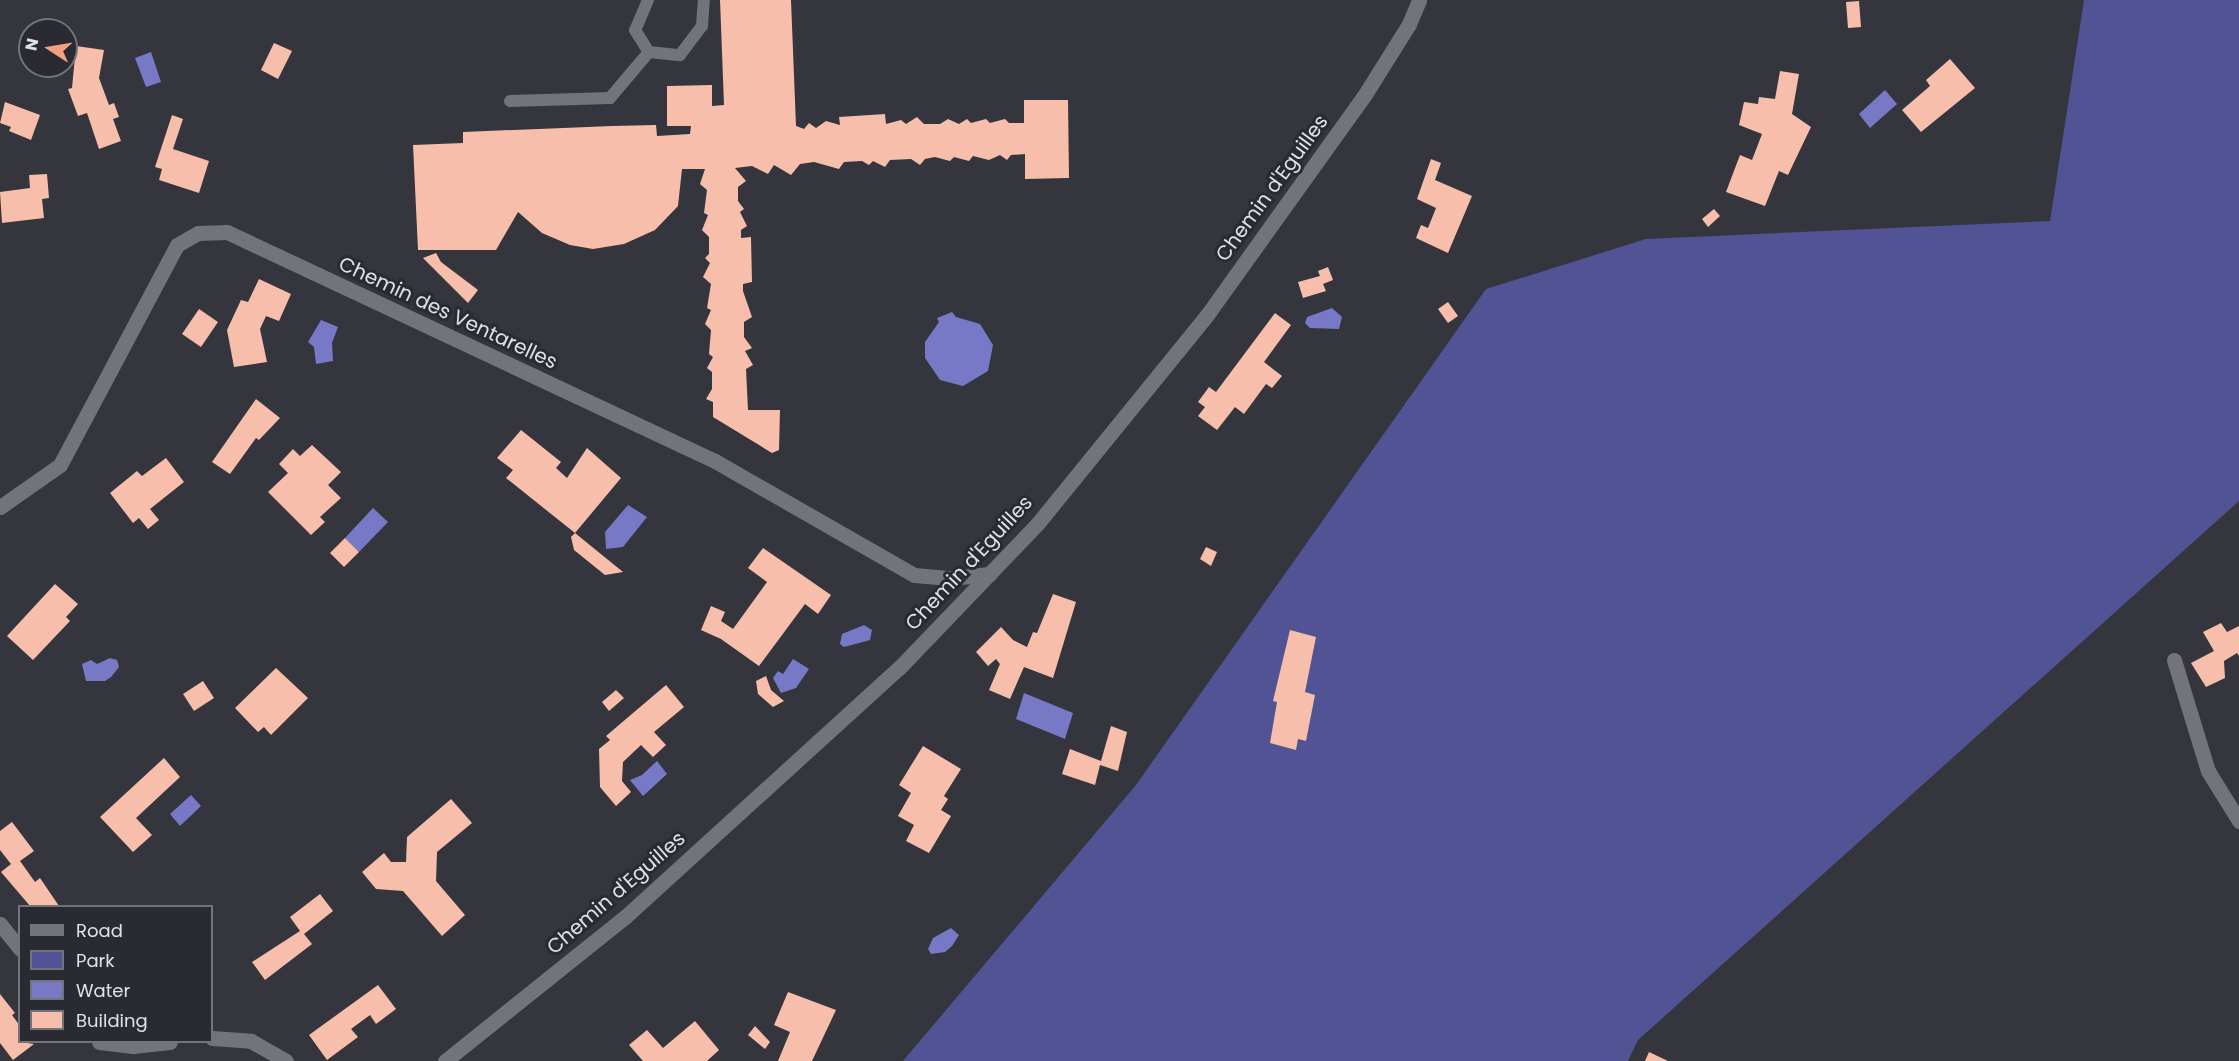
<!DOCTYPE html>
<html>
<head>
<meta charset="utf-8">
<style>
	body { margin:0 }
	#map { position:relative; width:2239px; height:1061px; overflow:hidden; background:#35353d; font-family:Poppins,sans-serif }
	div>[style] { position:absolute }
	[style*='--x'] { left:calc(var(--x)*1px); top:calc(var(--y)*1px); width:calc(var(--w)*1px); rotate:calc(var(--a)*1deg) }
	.green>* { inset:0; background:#525394 }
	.water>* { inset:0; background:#7779c7 }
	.building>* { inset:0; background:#f7bfab }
	.lane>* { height:12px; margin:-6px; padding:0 6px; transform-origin:6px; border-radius:6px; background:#72737b }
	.street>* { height:15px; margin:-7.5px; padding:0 7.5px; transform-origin:7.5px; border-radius:7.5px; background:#72737b }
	span { translate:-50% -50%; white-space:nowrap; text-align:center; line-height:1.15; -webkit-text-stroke:6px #2a2b32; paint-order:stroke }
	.street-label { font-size:20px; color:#e0e1e5 }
	.legend { position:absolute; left:18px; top:905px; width:195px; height:138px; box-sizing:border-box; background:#2a2b32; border:2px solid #73747a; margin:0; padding:8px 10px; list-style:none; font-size:18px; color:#e0e1e5 }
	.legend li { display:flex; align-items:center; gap:12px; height:30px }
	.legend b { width:30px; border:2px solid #73747a }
	.north { position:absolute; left:18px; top:18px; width:60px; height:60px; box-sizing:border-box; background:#2a2b32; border:2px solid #73747a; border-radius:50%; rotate:282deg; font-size:16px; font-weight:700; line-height:24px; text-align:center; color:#e0e1e5 }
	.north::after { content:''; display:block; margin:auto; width:21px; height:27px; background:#f3a081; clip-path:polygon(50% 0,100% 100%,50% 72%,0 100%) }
</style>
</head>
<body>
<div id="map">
	<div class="green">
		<div style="clip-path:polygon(2084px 0,2239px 0,2239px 501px,1638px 1040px,1628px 1061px,903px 1061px,1136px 785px,1486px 289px,1646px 239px,2050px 221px)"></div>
	</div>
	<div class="water">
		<div style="clip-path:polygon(151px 52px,161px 82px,146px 87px,135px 58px)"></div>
		<div style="clip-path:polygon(1885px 90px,1897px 104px,1870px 128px,1859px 114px)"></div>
		<div style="clip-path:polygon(1332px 308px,1342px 317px,1339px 329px,1310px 328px,1305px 323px,1307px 317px)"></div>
		<div style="clip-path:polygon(952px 312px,956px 317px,980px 324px,993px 345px,988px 371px,963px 386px,940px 380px,925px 358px,925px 342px,939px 322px,937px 318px)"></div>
		<div style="clip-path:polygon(321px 320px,338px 327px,332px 343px,333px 361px,316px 364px,314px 347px,308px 342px)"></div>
		<div style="clip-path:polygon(628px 505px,647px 517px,623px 547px,606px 549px,605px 532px)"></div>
		<div style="clip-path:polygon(373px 508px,388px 522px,359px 552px,345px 538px)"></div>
		<div style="clip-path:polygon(864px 625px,872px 630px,870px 640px,844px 647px,840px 644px,842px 634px)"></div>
		<div style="clip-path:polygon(110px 658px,117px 660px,119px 667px,111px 677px,105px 681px,86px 681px,82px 664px,91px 660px,97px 664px)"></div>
		<div style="clip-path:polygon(793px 659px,809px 669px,796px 688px,781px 693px,773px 678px,778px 671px,783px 674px)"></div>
		<div style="clip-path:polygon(1024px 693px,1073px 713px,1065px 739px,1016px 719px)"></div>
		<div style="clip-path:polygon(657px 761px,667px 774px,643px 796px,630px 780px,642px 775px)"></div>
		<div style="clip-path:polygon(191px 795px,201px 806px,180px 826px,170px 814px)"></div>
		<div style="clip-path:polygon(951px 928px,959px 935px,952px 946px,945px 952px,931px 954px,928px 949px,933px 938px)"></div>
	</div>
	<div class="building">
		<div style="clip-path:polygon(720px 0,791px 0,796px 126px,804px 129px,809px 123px,816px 128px,826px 121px,840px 125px,839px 117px,885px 114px,886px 124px,901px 120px,906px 124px,917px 117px,924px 124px,940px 124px,948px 119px,959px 124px,967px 119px,971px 123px,986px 119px,990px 123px,1005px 119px,1009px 123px,1024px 123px,1024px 100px,1068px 100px,1069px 178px,1025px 179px,1025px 154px,1011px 155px,1007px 160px,1000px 155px,989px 160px,973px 156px,969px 161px,954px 157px,950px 161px,935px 157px,925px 159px,920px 165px,911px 159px,890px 160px,885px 167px,873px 161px,869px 165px,862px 161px,844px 162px,839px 169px,814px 162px,800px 164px,791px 175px,774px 165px,768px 174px,752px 166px,735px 168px,746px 181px,738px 187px,738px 201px,744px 209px,740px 212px,747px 226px,741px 230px,741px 238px,751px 237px,752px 282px,743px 284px,743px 291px,752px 317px,744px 322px,744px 337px,752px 348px,745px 351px,753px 365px,746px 369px,748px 410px,780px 410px,779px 450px,772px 453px,713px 417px,713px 402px,706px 399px,712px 389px,712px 372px,707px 368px,713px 357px,709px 354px,711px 330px,705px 324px,711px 310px,707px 308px,711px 284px,703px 277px,710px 263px,705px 258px,709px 254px,709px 237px,702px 230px,708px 215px,704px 213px,707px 190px,700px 184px,705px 169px,682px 169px,678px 206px,655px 230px,624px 244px,593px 249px,570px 245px,542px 233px,518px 212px,496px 250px,418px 250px,413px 145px,463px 143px,463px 132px,612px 126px,656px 125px,657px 136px,690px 134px,691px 126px,667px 126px,667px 86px,712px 85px,712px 106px,724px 105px)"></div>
		<div style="clip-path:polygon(1859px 1px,1861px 27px,1848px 28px,1846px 2px)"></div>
		<div style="clip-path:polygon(274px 43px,292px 51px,278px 79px,261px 70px)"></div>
		<div style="clip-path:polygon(76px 46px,104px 50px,99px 78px,109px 105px,114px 103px,119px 117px,113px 119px,121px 141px,99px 149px,87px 113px,78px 116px,68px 89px,72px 88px)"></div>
		<div style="clip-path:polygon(1950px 59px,1975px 88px,1921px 132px,1902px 110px,1930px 86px,1926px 80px)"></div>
		<div style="clip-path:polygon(1780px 71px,1799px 74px,1792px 114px,1811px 127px,1788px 175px,1779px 171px,1765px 206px,1726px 192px,1740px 155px,1752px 160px,1762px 134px,1739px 125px,1744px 102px,1758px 104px,1759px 97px,1775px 99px)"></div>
		<div style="clip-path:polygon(5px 102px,40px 115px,31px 140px,9px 131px,11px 127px,0 123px)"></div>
		<div style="clip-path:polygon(172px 115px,183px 119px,173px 149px,209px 161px,199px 193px,159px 180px,162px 169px,155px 167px)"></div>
		<div style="clip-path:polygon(1431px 159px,1441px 163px,1435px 180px,1472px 196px,1448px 253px,1416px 238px,1421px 225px,1428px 228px,1436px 208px,1417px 199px)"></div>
		<div style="clip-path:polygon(47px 174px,49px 198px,42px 199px,44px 218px,2px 223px,0 192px,30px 188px,29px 175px)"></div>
		<div style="clip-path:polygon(1714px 209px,1720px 216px,1708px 227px,1702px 219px)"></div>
		<div style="clip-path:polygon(436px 253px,441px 262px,478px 290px,468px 303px,423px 258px)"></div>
		<div style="clip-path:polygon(1328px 267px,1333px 280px,1323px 284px,1326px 291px,1303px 298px,1298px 282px,1320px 276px,1318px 271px)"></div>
		<div style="clip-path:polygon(259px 279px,291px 294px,279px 321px,266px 316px,260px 329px,267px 362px,234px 367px,227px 330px,241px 300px,248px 302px)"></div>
		<div style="clip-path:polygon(1448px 302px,1458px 316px,1448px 323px,1438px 309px)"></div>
		<div style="clip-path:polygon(199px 309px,218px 322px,201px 347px,182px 334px)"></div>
		<div style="clip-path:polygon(1275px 313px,1291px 325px,1264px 362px,1282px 376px,1272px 388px,1266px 384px,1244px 414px,1235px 407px,1217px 430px,1198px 416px,1205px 407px,1198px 402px,1209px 387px,1216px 392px)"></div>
		<div style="clip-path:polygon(256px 399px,280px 418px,259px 440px,256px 438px,230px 474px,212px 462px)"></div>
		<div style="clip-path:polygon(521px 430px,561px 462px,556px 468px,567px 478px,587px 448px,621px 478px,575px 533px,506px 478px,513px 470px,497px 458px)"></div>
		<div style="clip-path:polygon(312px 445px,341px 472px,328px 485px,341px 498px,320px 517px,325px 522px,311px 535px,268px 492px,288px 473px,279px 464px,293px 449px,300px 456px)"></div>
		<div style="clip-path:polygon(166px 458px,184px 482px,150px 509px,159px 520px,148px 529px,139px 518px,133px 523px,110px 493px,137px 471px,142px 476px)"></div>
		<div style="clip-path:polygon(575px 533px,623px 572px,605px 575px,574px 550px,571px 537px)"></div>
		<div style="clip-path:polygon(345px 538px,359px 552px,344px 567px,330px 553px)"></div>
		<div style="clip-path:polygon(1206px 547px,1217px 552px,1211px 566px,1200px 559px)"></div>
		<div style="clip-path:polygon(763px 548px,831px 595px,818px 614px,805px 604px,759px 666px,721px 639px,701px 630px,711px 606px,725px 612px,721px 621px,733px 629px,767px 582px,748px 568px)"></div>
		<div style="clip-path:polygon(55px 584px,78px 604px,66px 617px,70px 621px,33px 660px,7px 636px)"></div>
		<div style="clip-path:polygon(1053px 594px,1076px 602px,1053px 678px,1024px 667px,1010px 699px,989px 690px,1000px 664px,996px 659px,988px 666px,976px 652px,1001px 627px,1013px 640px,1027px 647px,1033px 632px,1037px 633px)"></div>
		<div style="clip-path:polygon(2221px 623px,2227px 632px,2239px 626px,2239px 656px,2237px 653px,2224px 661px,2225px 678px,2206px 687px,2191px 663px,2214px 651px,2203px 632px)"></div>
		<div style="clip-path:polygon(1290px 630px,1316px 637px,1305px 692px,1315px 695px,1306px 741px,1298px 739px,1296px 750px,1270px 743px,1277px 702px,1273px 701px)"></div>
		<div style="clip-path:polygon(276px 668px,308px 698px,271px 735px,264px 727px,258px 732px,235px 708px)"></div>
		<div style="clip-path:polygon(766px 676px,771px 690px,784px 701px,773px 707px,758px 694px,756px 681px)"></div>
		<div style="clip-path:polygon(203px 681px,214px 698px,194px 711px,183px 694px)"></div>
		<div style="clip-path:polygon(666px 685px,684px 707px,654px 732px,666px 745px,653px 757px,641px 745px,623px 762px,622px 781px,631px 792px,616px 806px,600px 787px,599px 749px,610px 740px,606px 736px)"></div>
		<div style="clip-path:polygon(616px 690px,624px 698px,609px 711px,602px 702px)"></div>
		<div style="clip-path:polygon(1111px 726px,1127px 732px,1118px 771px,1100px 765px,1095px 785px,1062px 774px,1070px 749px,1101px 761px)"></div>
		<div style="clip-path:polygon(923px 746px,961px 769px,944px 796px,948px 799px,941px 810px,951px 816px,929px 853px,906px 841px,914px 825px,898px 816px,911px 793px,899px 785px)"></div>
		<div style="clip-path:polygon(164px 758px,180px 777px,136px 818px,152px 835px,133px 852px,100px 817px)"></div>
		<div style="clip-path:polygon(451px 799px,472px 823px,437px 852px,436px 881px,465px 915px,442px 936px,403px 891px,376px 889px,362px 872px,384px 853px,391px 862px,406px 862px,407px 837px)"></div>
		<div style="clip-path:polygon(12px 822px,34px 851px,20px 861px,35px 882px,40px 878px,59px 906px,30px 906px,1px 872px,11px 864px,0 850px,0 831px)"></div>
		<div style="clip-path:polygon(320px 894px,333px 911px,304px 934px,312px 944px,265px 980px,252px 962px,300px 931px,290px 917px)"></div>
		<div style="clip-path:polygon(378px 985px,396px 1009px,376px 1024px,370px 1015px,351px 1029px,358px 1037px,327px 1060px,309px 1035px)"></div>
		<div style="clip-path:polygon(788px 992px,836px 1010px,812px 1061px,778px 1061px,790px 1032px,774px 1025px)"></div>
		<div style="clip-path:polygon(0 994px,15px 1013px,12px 1015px,20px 1026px,20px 1042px,34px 1044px,13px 1060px,0 1043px)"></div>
		<div style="clip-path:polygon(695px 1021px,719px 1050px,707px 1061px,643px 1061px,629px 1045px,647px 1030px,663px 1048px)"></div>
		<div style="clip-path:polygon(755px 1026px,770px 1042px,765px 1049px,748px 1035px)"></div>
		<div style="clip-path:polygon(1649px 1052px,1668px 1061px,1645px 1061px)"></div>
	</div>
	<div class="lane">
		<div style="--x:648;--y:0;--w:33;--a:113"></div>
		<div style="--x:635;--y:30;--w:26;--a:58"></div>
		<div style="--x:649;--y:52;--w:31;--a:6"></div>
		<div style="--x:680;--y:55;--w:36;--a:-53"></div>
		<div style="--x:702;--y:26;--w:26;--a:-86"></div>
		<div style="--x:510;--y:101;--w:100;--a:-1.7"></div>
		<div style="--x:610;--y:98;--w:60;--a:-49.7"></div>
	</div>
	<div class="street">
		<div style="--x:0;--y:507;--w:73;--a:-35"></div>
		<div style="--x:60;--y:465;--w:249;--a:-62"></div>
		<div style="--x:177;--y:245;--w:24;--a:-30"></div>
		<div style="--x:198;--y:233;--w:29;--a:-2"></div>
		<div style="--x:227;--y:232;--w:539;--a:25.14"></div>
		<div style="--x:715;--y:461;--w:229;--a:29.8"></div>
		<div style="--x:914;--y:575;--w:36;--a:5"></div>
		<div style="--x:950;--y:578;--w:40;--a:-5.7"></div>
		<div style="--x:2174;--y:660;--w:116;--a:73"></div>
		<div style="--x:2208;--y:771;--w:59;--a:58.2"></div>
		<div style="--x:0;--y:924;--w:32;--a:51"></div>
		<div style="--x:212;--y:1038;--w:39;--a:4"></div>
		<div style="--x:251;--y:1041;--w:40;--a:29.7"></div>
		<div style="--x:99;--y:1042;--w:34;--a:7"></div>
		<div style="--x:133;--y:1046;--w:37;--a:-6"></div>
		<div style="--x:445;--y:1061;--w:231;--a:-38.7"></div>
		<div style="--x:625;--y:917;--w:372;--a:-42.3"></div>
		<div style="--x:900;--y:667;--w:199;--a:-46.2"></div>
		<div style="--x:1038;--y:523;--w:268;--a:-50.9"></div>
		<div style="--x:1207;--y:315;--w:269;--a:-54.4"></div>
		<div style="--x:1364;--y:96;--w:85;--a:-58"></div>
		<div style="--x:1409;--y:24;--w:26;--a:-67"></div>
	</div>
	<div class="street-label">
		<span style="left:1272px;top:188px;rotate:-54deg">Chemin d'Eguilles</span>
		<span style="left:448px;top:313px;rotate:25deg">Chemin des Ventarelles</span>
		<span style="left:969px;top:563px;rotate:-47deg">Chemin d'Eguilles</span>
		<span style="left:616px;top:893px;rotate:-41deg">Chemin d'Eguilles</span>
	</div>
	<ul class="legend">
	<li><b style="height:8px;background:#72737b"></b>Road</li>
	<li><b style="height:16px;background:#525394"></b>Park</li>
	<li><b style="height:16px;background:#7779c7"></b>Water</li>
	<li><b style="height:16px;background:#f7bfab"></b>Building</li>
	</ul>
	<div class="north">N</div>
</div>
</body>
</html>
